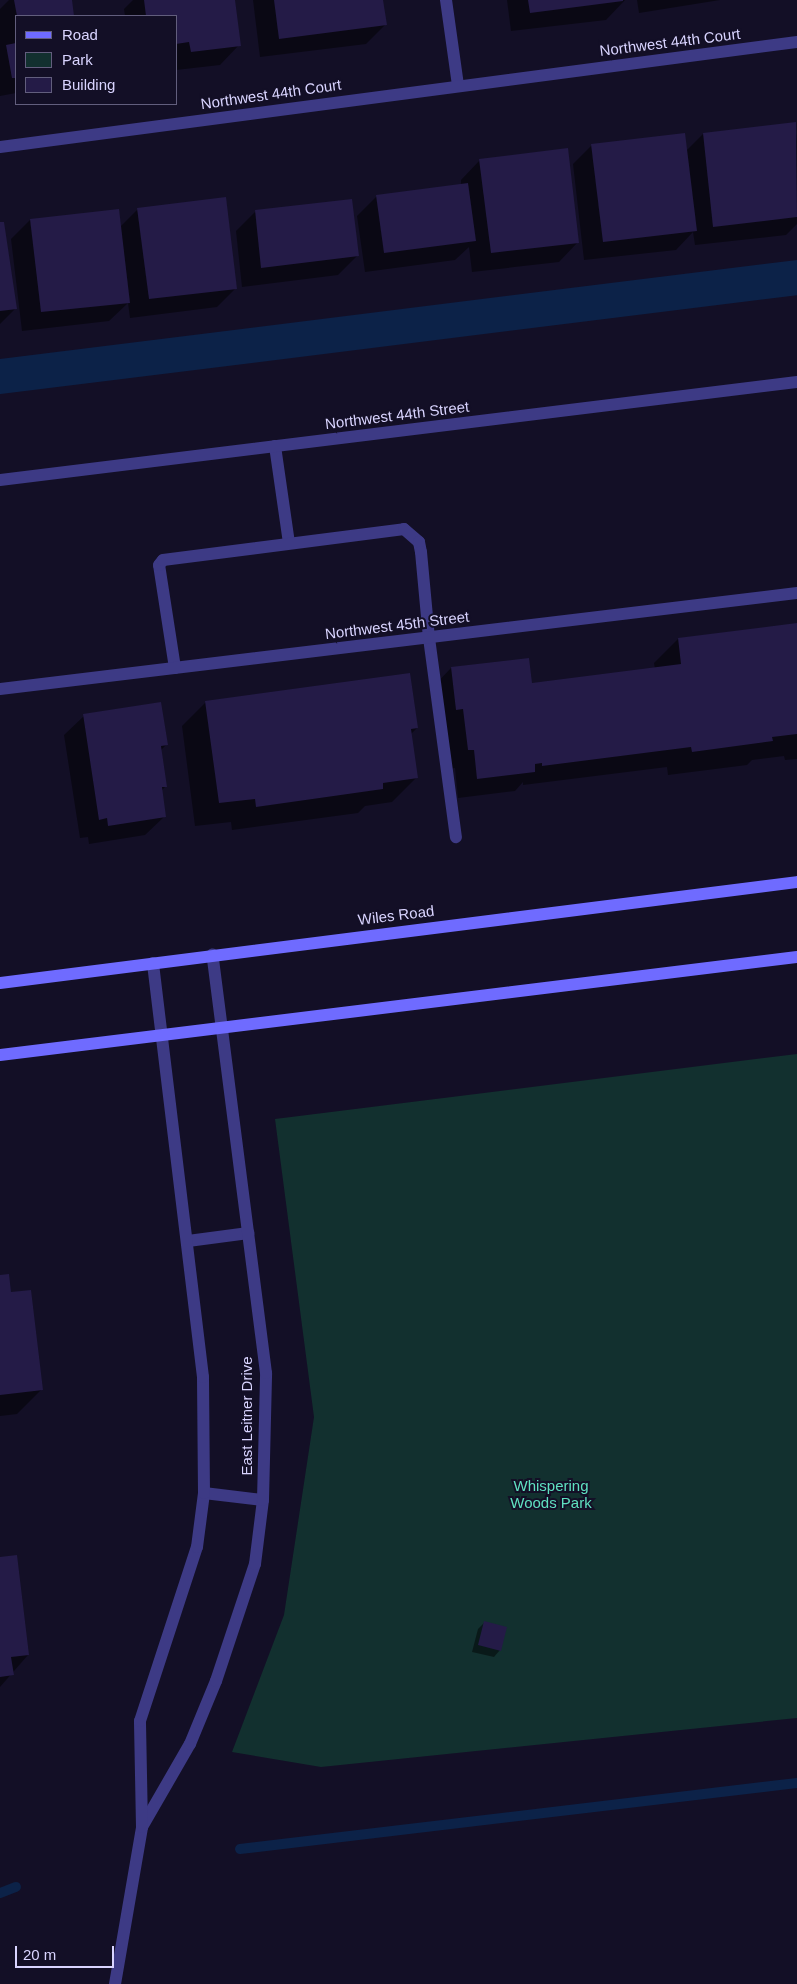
<!DOCTYPE html>
<html>
<head>
<meta charset="utf-8">
<style>
	body { margin:0 }
	#map { position:relative; width:797px; height:1984px; overflow:hidden; background:#130f26; font-family:Arial,sans-serif }
	div>[style] { position:absolute }
	[style*='--x'] { left:calc(var(--x)*1px); top:calc(var(--y)*1px); width:calc(var(--w)*1px); rotate:calc(var(--a)*1deg) }
	.green>* { inset:0; background:#12302f }
	.shadow>* { inset:0; background:#0007 }
	.stream>* { height:10px; margin:-5px; padding:0 5px; transform-origin:5px; border-radius:5px; background:#0c2248 }
	.canal>* { height:35px; margin:-17.5px; padding:0 17.5px; transform-origin:17.5px; border-radius:17.5px; background:#0c2248 }
	.building>* { inset:0; background:#241b47 }
	.lane>* { height:12px; margin:-6px; padding:0 6px; transform-origin:6px; border-radius:6px; background:#3d3a85 }
	.street>* { height:12px; margin:-6px; padding:0 6px; transform-origin:6px; border-radius:6px; background:#3d3a85 }
	.secondary>* { height:12px; margin:-6px; padding:0 6px; transform-origin:6px; border-radius:6px; background:#6f6bff }
	span { translate:-50% -50%; white-space:nowrap; text-align:center; line-height:1.15; -webkit-text-stroke:4px #130f26; paint-order:stroke }
	.street-label { font-size:15px; color:#d9d4ff }
	.park-label { font-size:15px; color:#5fe0c0 }
	.legend { position:absolute; left:15px; top:15px; width:162px; height:90px; box-sizing:border-box; background:#130f26; border:1px solid #625e7d; margin:0; padding:6px 9px; list-style:none; font-size:15px; color:#d9d4ff }
	.legend li { display:flex; align-items:center; gap:10px; height:25px }
	.legend b { width:25px; border:1px solid #625e7d }
	.scale { position:absolute; left:15px; top:1946px; width:99px; height:22px; box-sizing:border-box; border:2px solid #d9d4ff; border-top:0; padding-left:6px; font-size:15px; line-height:18px; white-space:nowrap; color:#d9d4ff; -webkit-text-stroke:4px #130f26; paint-order:stroke }
</style>
</head>
<body>
<div id="map">
	<div class="green">
		<div style="clip-path:polygon(797px 1054px,797px 1718px,321px 1767px,232px 1752px,284px 1615px,314px 1417px,275px 1119px)"></div>
	</div>
	<div class="shadow">
		<div style="clip-path:polygon(9px 0,71px 0,73px 16px,16px 16px,16px 93px,0 96px,0 9px)"></div>
		<div style="clip-path:polygon(133px 0,234px 0,239px 45px,220px 65px,176px 70px,176px 16px,125px 16px,124px 9px)"></div>
		<div style="clip-path:polygon(253px 0,382px 0,385px 25px,366px 44px,260px 57px)"></div>
		<div style="clip-path:polygon(507px 0,625px 0,606px 20px,511px 31px)"></div>
		<div style="clip-path:polygon(637px 0,720px 0,639px 13px)"></div>
		<div style="clip-path:polygon(795px 124px,797px 143px,797px 224px,786px 235px,695px 245px,693px 232px,676px 250px,584px 260px,573px 164px,592px 145px,686px 151px,703px 134px)"></div>
		<div style="clip-path:polygon(480px 160px,578px 242px,559px 262px,472px 272px,469px 247px,455px 260px,365px 272px,357px 216px,377px 196px,461px 185px,461px 180px)"></div>
		<div style="clip-path:polygon(138px 209px,236px 288px,217px 307px,130px 318px,128px 303px,109px 321px,22px 331px,11px 239px,30px 220px,120px 227px)"></div>
		<div style="clip-path:polygon(255px 212px,357px 256px,338px 275px,242px 287px,236px 231px)"></div>
		<div style="clip-path:polygon(0 224px,15px 309px,0 324px)"></div>
		<div style="clip-path:polygon(797px 624px,797px 759px,785px 760px,784px 756px,752px 760px,747px 765px,668px 775px,667px 767px,523px 785px,523px 782px,515px 791px,458px 798px,455px 768px,449px 769px,432px 688px,451px 668px,531px 684px,655px 669px,654px 663px,678px 639px)"></div>
		<div style="clip-path:polygon(206px 702px,417px 728px,411px 734px,416px 778px,392px 802px,365px 806px,358px 813px,232px 830px,231px 822px,195px 826px,182px 726px)"></div>
		<div style="clip-path:polygon(84px 716px,166px 745px,161px 750px,166px 786px,161px 791px,165px 816px,145px 835px,89px 844px,88px 837px,80px 838px,64px 735px)"></div>
		<div style="clip-path:polygon(0 1277px,9px 1294px,41px 1390px,17px 1414px,0 1416px)"></div>
		<div style="clip-path:polygon(0 1558px,28px 1655px,0 1687px)"></div>
		<div style="clip-path:polygon(484px 1623px,500px 1650px,494px 1657px,472px 1652px,478px 1629px)"></div>
	</div>
	<div class="stream">
		<div style="--x:240;--y:1849;--w:561;--a:-6.76"></div>
		<div style="--x:0;--y:1893;--w:17;--a:-21"></div>
	</div>
	<div class="canal">
		<div style="--x:0;--y:376;--w:803;--a:-7.08"></div>
	</div>
	<div class="building">
		<div style="clip-path:polygon(14px 0,72px 0,74px 16px,17px 16px)"></div>
		<div style="clip-path:polygon(144px 0,235px 0,241px 46px,191px 52px,189px 42px,176px 44px,176px 16px,146px 16px)"></div>
		<div style="clip-path:polygon(274px 0,383px 0,387px 25px,279px 39px)"></div>
		<div style="clip-path:polygon(528px 0,623px 0,623px 1px,530px 13px)"></div>
		<div style="clip-path:polygon(16px 43px,16px 78px,12px 78px,6px 45px)"></div>
		<div style="clip-path:polygon(796px 122px,797px 217px,713px 227px,703px 133px)"></div>
		<div style="clip-path:polygon(685px 133px,697px 231px,603px 242px,591px 144px)"></div>
		<div style="clip-path:polygon(568px 148px,579px 243px,491px 253px,479px 159px)"></div>
		<div style="clip-path:polygon(468px 183px,476px 241px,384px 253px,376px 195px)"></div>
		<div style="clip-path:polygon(226px 197px,237px 289px,149px 299px,137px 208px)"></div>
		<div style="clip-path:polygon(352px 199px,359px 256px,261px 268px,255px 210px)"></div>
		<div style="clip-path:polygon(119px 209px,130px 303px,41px 312px,30px 219px)"></div>
		<div style="clip-path:polygon(0 222px,4px 222px,17px 309px,0 311px)"></div>
		<div style="clip-path:polygon(797px 623px,797px 734px,772px 737px,773px 741px,692px 752px,691px 747px,542px 766px,542px 763px,535px 764px,535px 772px,477px 779px,474px 750px,468px 750px,463px 709px,456px 710px,451px 667px,529px 658px,532px 683px,681px 664px,678px 638px)"></div>
		<div style="clip-path:polygon(410px 673px,418px 728px,411px 729px,418px 778px,383px 783px,383px 789px,256px 807px,255px 799px,219px 803px,205px 701px)"></div>
		<div style="clip-path:polygon(161px 702px,168px 745px,161px 746px,167px 787px,162px 787px,166px 817px,108px 826px,107px 818px,99px 820px,83px 714px)"></div>
		<div style="clip-path:polygon(9px 1274px,11px 1292px,31px 1290px,43px 1390px,0 1395px,0 1275px)"></div>
		<div style="clip-path:polygon(17px 1555px,29px 1655px,11px 1657px,14px 1675px,0 1677px,0 1557px)"></div>
		<div style="clip-path:polygon(484px 1621px,507px 1627px,501px 1651px,478px 1645px)"></div>
	</div>
	<div class="lane">
		<div style="--x:275;--y:446;--w:98;--a:81.8"></div>
		<div style="--x:175;--y:668;--w:104;--a:-98.8"></div>
		<div style="--x:159;--y:565;--w:6;--a:-51"></div>
		<div style="--x:163;--y:560;--w:243;--a:-7.3"></div>
		<div style="--x:404;--y:529;--w:20;--a:41"></div>
		<div style="--x:419;--y:542;--w:10;--a:79"></div>
		<div style="--x:421;--y:552;--w:86;--a:84.7"></div>
		<div style="--x:429;--y:638;--w:201;--a:82.3"></div>
		<div style="--x:0;--y:689;--w:803;--a:-6.87"></div>
	</div>
	<div class="street">
		<div style="--x:446;--y:0;--w:86;--a:82"></div>
		<div style="--x:0;--y:147;--w:804;--a:-7.51"></div>
		<div style="--x:0;--y:480;--w:803;--a:-7.01"></div>
		<div style="--x:188;--y:1241;--w:61;--a:-7.6"></div>
		<div style="--x:204;--y:1493;--w:59;--a:6.8"></div>
		<div style="--x:142;--y:1827;--w:96;--a:-60"></div>
		<div style="--x:190;--y:1744;--w:68;--a:-67.6"></div>
		<div style="--x:216;--y:1681;--w:123;--a:-71.6"></div>
		<div style="--x:255;--y:1564;--w:64;--a:-82.9"></div>
		<div style="--x:263;--y:1500;--w:127;--a:-88.6"></div>
		<div style="--x:266;--y:1373;--w:422;--a:-97.3"></div>
		<div style="--x:115;--y:1984;--w:159;--a:-80.2"></div>
		<div style="--x:142;--y:1827;--w:106;--a:-91.1"></div>
		<div style="--x:140;--y:1721;--w:183;--a:-71.9"></div>
		<div style="--x:197;--y:1547;--w:54;--a:-82.6"></div>
		<div style="--x:204;--y:1493;--w:116;--a:-90.5"></div>
		<div style="--x:203;--y:1377;--w:417;--a:-96.9"></div>
	</div>
	<div class="secondary">
		<div style="--x:0;--y:983;--w:803;--a:-7.22"></div>
		<div style="--x:0;--y:1055;--w:803;--a:-7.01"></div>
	</div>
	<div class="street-label">
		<span style="left:670px;top:42px;rotate:-7deg">Northwest 44th Court</span>
		<span style="left:271px;top:94px;rotate:-8deg">Northwest 44th Court</span>
		<span style="left:397px;top:415px;rotate:-7deg">Northwest 44th Street</span>
		<span style="left:397px;top:625px;rotate:-7deg">Northwest 45th Street</span>
		<span style="left:396px;top:915px;rotate:-7deg">Wiles Road</span>
		<span style="left:247px;top:1416px;rotate:-90deg">East Leitner Drive</span>
	</div>
	<div class="park-label">
		<span style="left:551px;top:1494px">Whispering<br>Woods Park</span>
	</div>
	<ul class="legend">
	<li><b style="height:6px;background:#6f6bff"></b>Road</li>
	<li><b style="height:14px;background:#12302f"></b>Park</li>
	<li><b style="height:14px;background:#241b47"></b>Building</li>
	</ul>
	<div class="scale">20 m</div>
</div>
</body>
</html>
